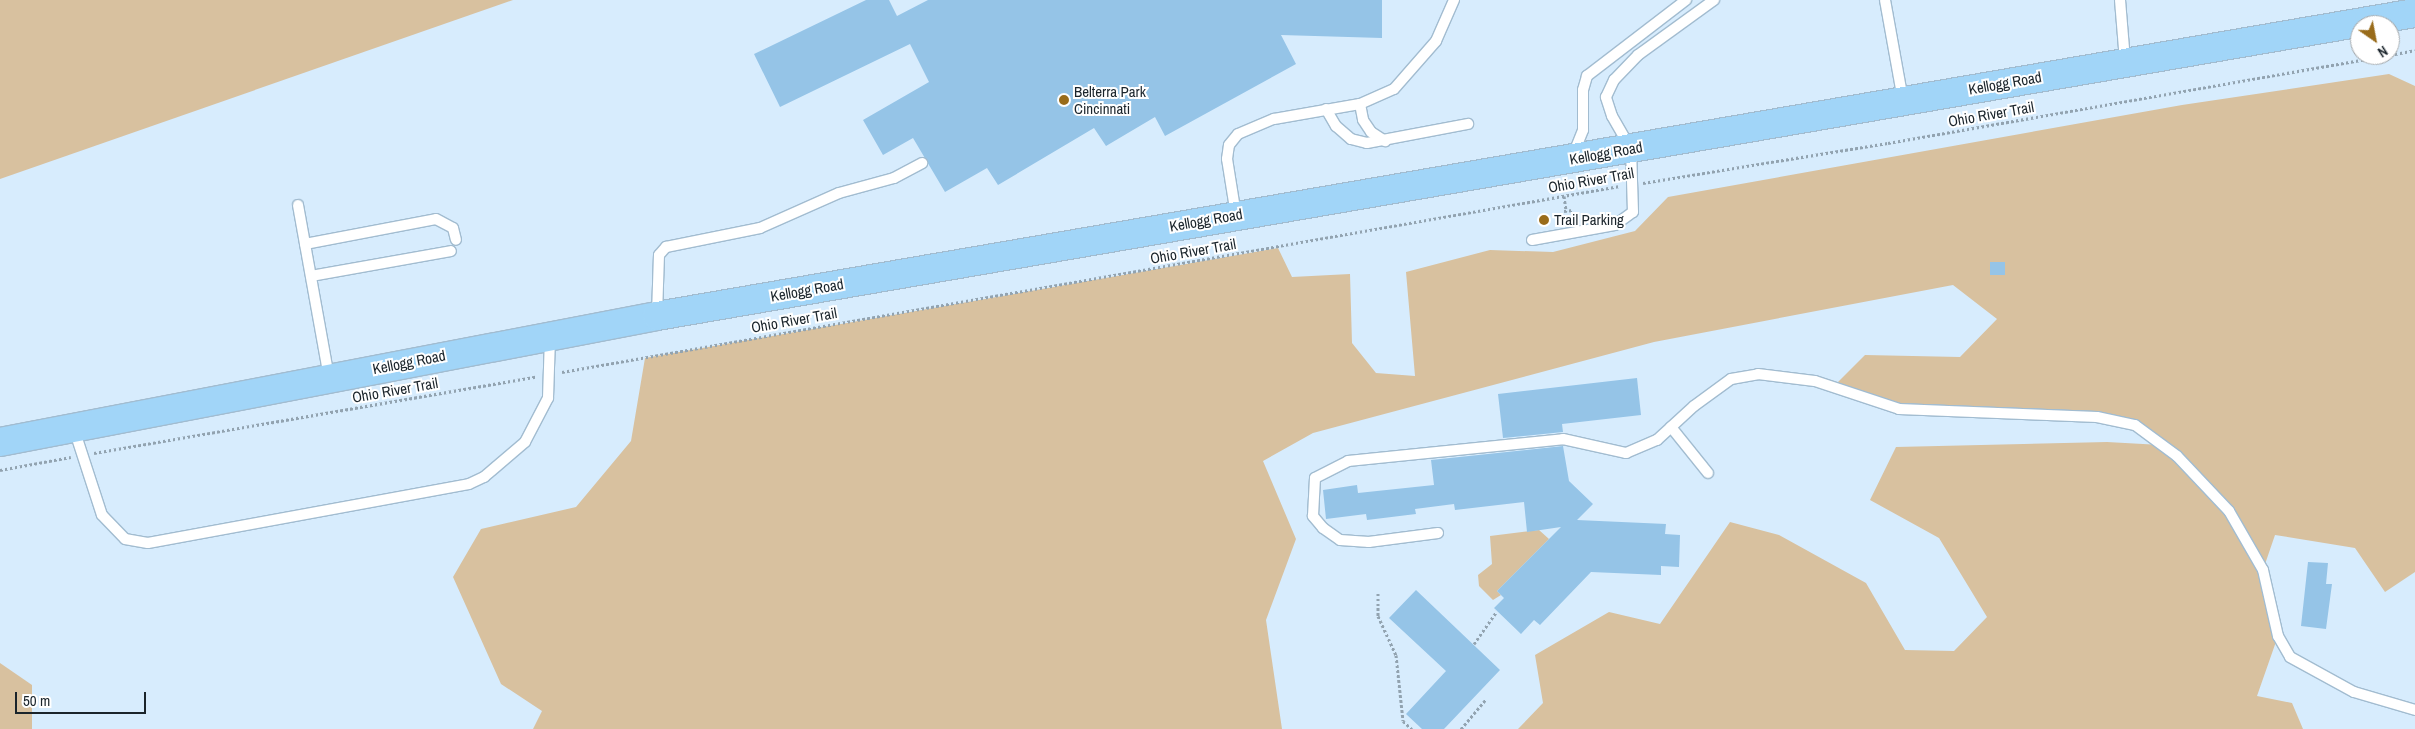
<!DOCTYPE html>
<html>
<head>
<meta charset="utf-8">
<style>
	body { margin:0 }
	#map { position:relative; width:2415px; height:729px; overflow:hidden; background:#d7ecfd; font-family:"Archivo Narrow",sans-serif }
	div>[style] { position:absolute }
	[style*='--x'] { left:calc(var(--x)*1px); top:calc(var(--y)*1px); width:calc(var(--w)*1px); rotate:calc(var(--a)*1deg) }
	.green>* { inset:0; background:#d8c19f }
	.building>* { inset:0; background:#95c4e7 }
	.path>* { height:3px; margin-top:-1.5px; transform-origin:0; background:repeating-linear-gradient(90deg,#92a3b0 0 2.5px,transparent 0 5px) }
	.roads { filter:drop-shadow(1px 0 #a2bcd0) drop-shadow(-1px 0 #a2bcd0) drop-shadow(0 1px #a2bcd0) drop-shadow(0 -1px #a2bcd0) }
	.service>* { height:10px; margin:-5px; padding:0 5px; transform-origin:5px; border-radius:5px; background:#fff }
	.primary>* { height:28px; margin:-14px; padding:0 14px; transform-origin:14px; border-radius:14px; background:#a1d5f8 }
	.dots>* { width:14px; height:14px; translate:-50% -50%; box-sizing:border-box; border:2px solid #fff; border-radius:50% }
	span { translate:-50% -50%; white-space:nowrap; text-align:center; line-height:1.15; -webkit-text-stroke:4px #fff; paint-order:stroke }
	.street-label { font-size:15px; color:#1a242b }
	.poi-label { font-size:15px; color:#1a242b }
	.left { translate:0 -50%; text-align:left }
	.north { position:absolute; left:2350px; top:15px; width:50px; height:50px; box-sizing:border-box; background:#fff; border:1px solid #a3a7aa; border-radius:50%; rotate:147deg; font-size:14px; font-weight:700; line-height:20px; text-align:center; color:#1a242b }
	.north::after { content:''; display:block; margin:auto; width:18px; height:22px; background:#996c1b; clip-path:polygon(50% 0,100% 100%,50% 72%,0 100%) }
	.scale { position:absolute; left:15px; top:692px; width:131px; height:22px; box-sizing:border-box; border:2px solid #1a242b; border-top:0; padding-left:6px; font-size:15px; line-height:18px; white-space:nowrap; color:#1a242b; -webkit-text-stroke:4px #fff; paint-order:stroke }
</style>
</head>
<body>
<div id="map">
	<div class="green">
		<div style="clip-path:polygon(0 0,513px 0,0 179px)"></div>
		<div style="clip-path:polygon(2389px 74px,2415px 86px,2415px 572px,2385px 592px,2355px 548px,2275px 535px,2263px 570px,2278px 636px,2257px 696px,2292px 703px,2303px 729px,1518px 729px,1543px 703px,1535px 655px,1609px 612px,1660px 624px,1730px 522px,1779px 535px,1866px 583px,1905px 650px,1954px 651px,1987px 617px,1939px 538px,1870px 500px,1896px 447px,2107px 442px,2161px 445px,2135px 425px,2097px 417px,1899px 409px,1833px 387px,1865px 355px,1960px 357px,1997px 319px,1953px 285px,1654px 342px,1313px 433px,1263px 461px,1296px 539px,1266px 620px,1282px 729px,533px 729px,542px 711px,501px 684px,453px 577px,481px 529px,576px 507px,631px 441px,645px 358px,1278px 248px,1292px 277px,1350px 274px,1352px 343px,1376px 373px,1415px 376px,1406px 272px,1490px 250px,1553px 252px,1635px 231px,1668px 197px,2182px 105px)"></div>
		<div style="clip-path:polygon(1539px 530px,1549px 539px,1497px 591px,1501px 595px,1493px 600px,1479px 586px,1478px 575px,1492px 564px,1490px 536px)"></div>
		<div style="clip-path:polygon(0 663px,32px 685px,32px 729px,0 729px)"></div>
	</div>
	<div class="building">
		<div style="clip-path:polygon(866px 0,889px 0,897px 16px,928px 0,1382px 0,1382px 38px,1281px 35px,1296px 64px,1165px 136px,1155px 117px,1106px 146px,1094px 128px,998px 185px,987px 168px,945px 192px,913px 138px,883px 155px,863px 120px,929px 82px,910px 44px,780px 107px,754px 54px)"></div>
		<div style="clip-path:polygon(1990px 262px,2005px 262px,2005px 275px,1990px 275px)"></div>
		<div style="clip-path:polygon(1637px 378px,1641px 415px,1562px 424px,1563px 432px,1503px 438px,1498px 394px)"></div>
		<div style="clip-path:polygon(1563px 446px,1569px 481px,1593px 504px,1577px 520px,1666px 524px,1665px 534px,1680px 535px,1679px 567px,1661px 566px,1661px 575px,1591px 572px,1540px 625px,1534px 620px,1521px 634px,1494px 608px,1504px 598px,1497px 591px,1561px 527px,1527px 532px,1524px 502px,1455px 510px,1454px 504px,1415px 509px,1416px 514px,1367px 520px,1366px 514px,1326px 519px,1323px 490px,1357px 485px,1358px 493px,1434px 485px,1431px 460px)"></div>
		<div style="clip-path:polygon(2308px 562px,2328px 563px,2326px 584px,2332px 584px,2326px 629px,2301px 626px)"></div>
		<div style="clip-path:polygon(1416px 590px,1500px 670px,1444px 729px,1422px 729px,1406px 714px,1446px 671px,1389px 618px)"></div>
	</div>
	<div class="path">
		<div style="--x:2390;--y:55;--w:25;--a:-11"></div>
		<div style="--x:1643;--y:183;--w:248;--a:-9.3"></div>
		<div style="--x:1888;--y:143;--w:509;--a:-9.96"></div>
		<div style="--x:1564;--y:196;--w:15;--a:82"></div>
		<div style="--x:1564;--y:211;--w:9;--a:-6"></div>
		<div style="--x:562;--y:372;--w:1074;--a:-9.97"></div>
		<div style="--x:94;--y:453;--w:448;--a:-9.8"></div>
		<div style="--x:0;--y:470;--w:72;--a:-10.4"></div>
		<div style="--x:1378;--y:593;--w:23;--a:90"></div>
		<div style="--x:1378;--y:616;--w:43;--a:65.2"></div>
		<div style="--x:1396;--y:655;--w:66;--a:83.9"></div>
		<div style="--x:1403;--y:721;--w:12;--a:42"></div>
		<div style="--x:1474;--y:644;--w:40;--a:-55.1"></div>
		<div style="--x:1461;--y:729;--w:39;--a:-50"></div>
	</div>
	<div class="roads">
		<div class="service">
			<div style="--x:1885;--y:0;--w:102;--a:79.8"></div>
			<div style="--x:2120;--y:0;--w:61;--a:85.3"></div>
			<div style="--x:1360;--y:104;--w:16;--a:79"></div>
			<div style="--x:1363;--y:120;--w:14;--a:56"></div>
			<div style="--x:1371;--y:132;--w:17;--a:33"></div>
			<div style="--x:1326;--y:109;--w:20;--a:60"></div>
			<div style="--x:1336;--y:126;--w:20;--a:41"></div>
			<div style="--x:1351;--y:139;--w:16;--a:14"></div>
			<div style="--x:1367;--y:143;--w:103;--a:-10.7"></div>
			<div style="--x:1573;--y:155;--w:27;--a:-68"></div>
			<div style="--x:1583;--y:130;--w:40;--a:-90"></div>
			<div style="--x:1583;--y:90;--w:15;--a:-74"></div>
			<div style="--x:1587;--y:76;--w:125;--a:-37.5"></div>
			<div style="--x:298;--y:205;--w:175;--a:79.8"></div>
			<div style="--x:1236;--y:215;--w:57;--a:-99.1"></div>
			<div style="--x:1227;--y:159;--w:14;--a:-82"></div>
			<div style="--x:1229;--y:145;--w:14;--a:-51"></div>
			<div style="--x:1238;--y:134;--w:39;--a:-23"></div>
			<div style="--x:1274;--y:119;--w:87;--a:-9.9"></div>
			<div style="--x:1360;--y:104;--w:37;--a:-24"></div>
			<div style="--x:1394;--y:89;--w:64;--a:-48.8"></div>
			<div style="--x:1436;--y:41;--w:45;--a:-66.3"></div>
			<div style="--x:1532;--y:240;--w:84;--a:-10.2"></div>
			<div style="--x:1615;--y:225;--w:22;--a:-36"></div>
			<div style="--x:1633;--y:212;--w:63;--a:-91.8"></div>
			<div style="--x:1631;--y:149;--w:38;--a:-120"></div>
			<div style="--x:1612;--y:116;--w:20;--a:-108"></div>
			<div style="--x:1606;--y:97;--w:19;--a:-65"></div>
			<div style="--x:1614;--y:80;--w:35;--a:-46"></div>
			<div style="--x:1638;--y:55;--w:94;--a:-35.9"></div>
			<div style="--x:305;--y:244;--w:133;--a:-10.8"></div>
			<div style="--x:436;--y:219;--w:19;--a:28"></div>
			<div style="--x:453;--y:228;--w:12;--a:76"></div>
			<div style="--x:311;--y:276;--w:142;--a:-10.1"></div>
			<div style="--x:657;--y:315;--w:60;--a:-88.1"></div>
			<div style="--x:659;--y:255;--w:11;--a:-49"></div>
			<div style="--x:666;--y:247;--w:96;--a:-11.4"></div>
			<div style="--x:760;--y:228;--w:86;--a:-23.9"></div>
			<div style="--x:839;--y:193;--w:57;--a:-15.3"></div>
			<div style="--x:894;--y:178;--w:32;--a:-28"></div>
			<div style="--x:1671;--y:427;--w:59;--a:51.2"></div>
			<div style="--x:74;--y:429;--w:90;--a:72"></div>
			<div style="--x:102;--y:515;--w:33;--a:46"></div>
			<div style="--x:125;--y:539;--w:23;--a:10"></div>
			<div style="--x:148;--y:543;--w:326;--a:-10.4"></div>
			<div style="--x:469;--y:484;--w:17;--a:-25"></div>
			<div style="--x:484;--y:477;--w:54;--a:-40.5"></div>
			<div style="--x:525;--y:442;--w:50;--a:-62.4"></div>
			<div style="--x:548;--y:398;--w:61;--a:-88.1"></div>
			<div style="--x:1438;--y:533;--w:70;--a:172.6"></div>
			<div style="--x:1369;--y:542;--w:29;--a:-176"></div>
			<div style="--x:1340;--y:540;--w:21;--a:-145"></div>
			<div style="--x:1323;--y:528;--w:16;--a:-130"></div>
			<div style="--x:1313;--y:516;--w:38;--a:-87"></div>
			<div style="--x:1315;--y:478;--w:37;--a:-27"></div>
			<div style="--x:1348;--y:461;--w:216;--a:-5.8"></div>
			<div style="--x:1563;--y:439;--w:65;--a:12.5"></div>
			<div style="--x:1626;--y:453;--w:34;--a:-23"></div>
			<div style="--x:1657;--y:440;--w:50;--a:-42.6"></div>
			<div style="--x:1694;--y:406;--w:46;--a:-36.1"></div>
			<div style="--x:1731;--y:379;--w:27;--a:-10"></div>
			<div style="--x:1758;--y:374;--w:57;--a:7"></div>
			<div style="--x:1815;--y:381;--w:89;--a:18.4"></div>
			<div style="--x:1899;--y:409;--w:198;--a:2.3"></div>
			<div style="--x:2097;--y:417;--w:39;--a:12"></div>
			<div style="--x:2135;--y:425;--w:52;--a:36.4"></div>
			<div style="--x:2177;--y:456;--w:76;--a:46.6"></div>
			<div style="--x:2229;--y:511;--w:68;--a:60"></div>
			<div style="--x:2263;--y:570;--w:68;--a:77.2"></div>
			<div style="--x:2278;--y:636;--w:24;--a:60"></div>
			<div style="--x:2290;--y:657;--w:73;--a:28.7"></div>
			<div style="--x:2354;--y:692;--w:64;--a:16.4"></div>
		</div>
		<div class="primary">
			<div style="--x:0;--y:442;--w:669;--a:-10.86"></div>
			<div style="--x:657;--y:316;--w:1784;--a:-9.78"></div>
		</div>
	</div>
	<div class="dots">
		<div style="left:1064px;top:100px;background:#996c1b"></div>
		<div style="left:1544px;top:220px;background:#996c1b"></div>
	</div>
	<div class="street-label">
		<span style="left:2005px;top:83px;rotate:-10deg">Kellogg Road</span>
		<span style="left:1991px;top:114px;rotate:-10deg">Ohio River Trail</span>
		<span style="left:1606px;top:153px;rotate:-10deg">Kellogg Road</span>
		<span style="left:1591px;top:180px;rotate:-10deg">Ohio River Trail</span>
		<span style="left:1206px;top:220px;rotate:-10deg">Kellogg Road</span>
		<span style="left:1193px;top:251px;rotate:-10deg">Ohio River Trail</span>
		<span style="left:807px;top:290px;rotate:-10deg">Kellogg Road</span>
		<span style="left:794px;top:320px;rotate:-10deg">Ohio River Trail</span>
		<span style="left:409px;top:362px;rotate:-11deg">Kellogg Road</span>
		<span style="left:395px;top:390px;rotate:-10deg">Ohio River Trail</span>
	</div>
	<div class="poi-label">
		<span class="left" style="left:1074px;top:100px">Belterra Park<br>Cincinnati</span>
		<span class="left" style="left:1554px;top:220px">Trail Parking</span>
	</div>
	<div class="north">N</div>
	<div class="scale">50 m</div>
</div>
</body>
</html>
